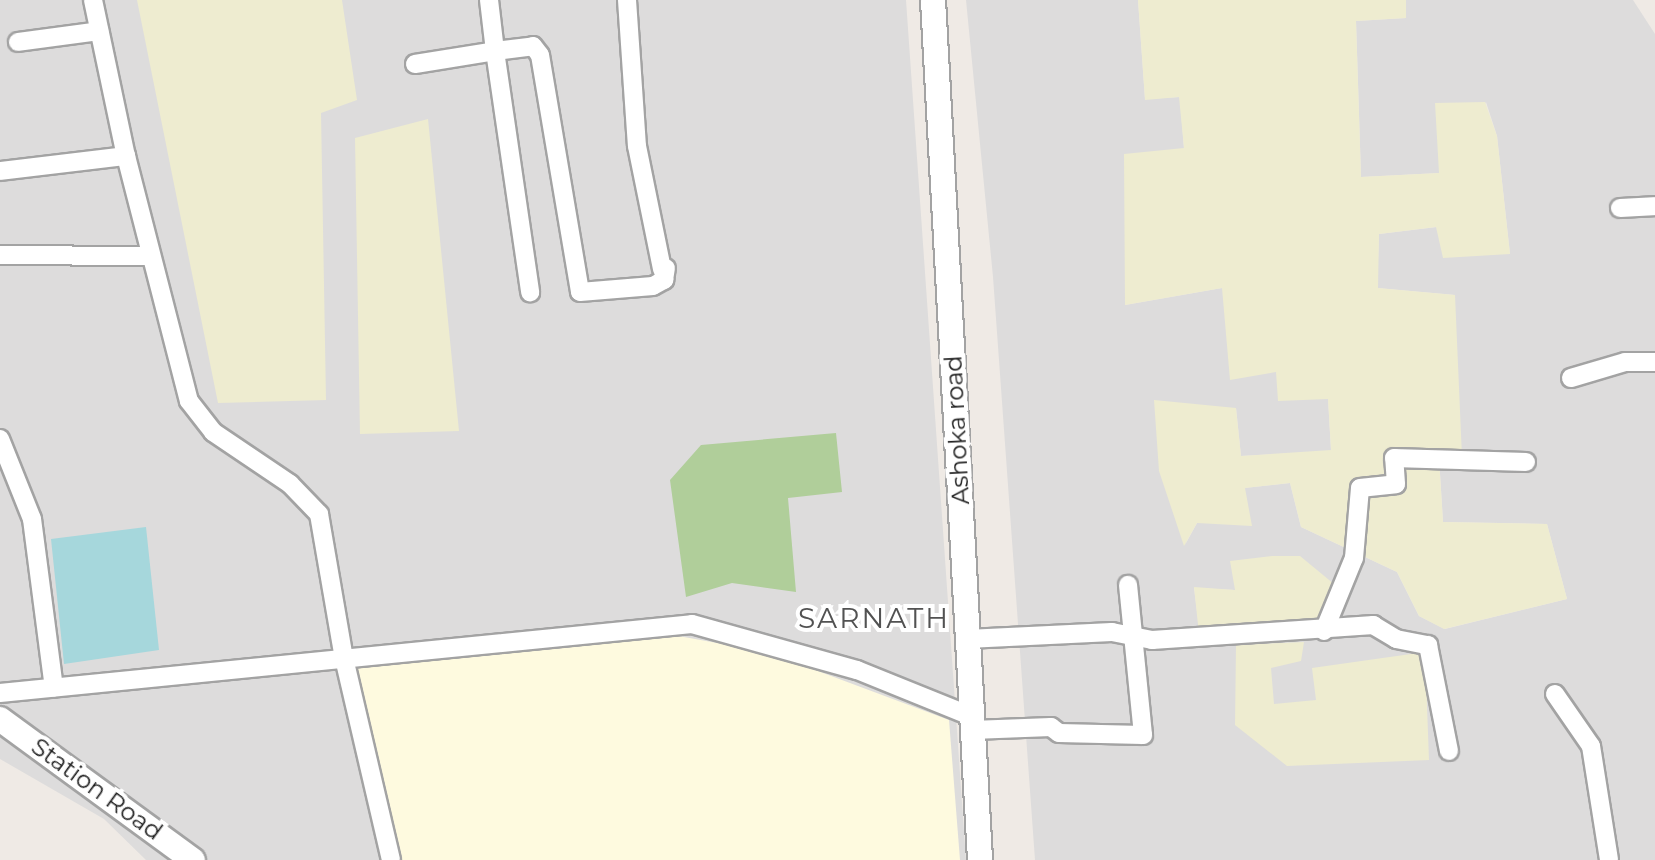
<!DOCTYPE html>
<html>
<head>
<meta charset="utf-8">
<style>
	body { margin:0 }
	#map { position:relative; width:1655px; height:860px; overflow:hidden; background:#efeae5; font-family:Montserrat,sans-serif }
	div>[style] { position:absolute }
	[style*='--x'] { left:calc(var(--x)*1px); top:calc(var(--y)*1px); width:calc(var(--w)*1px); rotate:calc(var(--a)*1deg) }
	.residential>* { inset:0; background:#dddcdc }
	.education>* { inset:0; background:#fefadf }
	.farmland>* { inset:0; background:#eeecd0 }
	.forest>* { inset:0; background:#b0ce9a }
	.water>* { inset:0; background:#a6d7dc }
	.roads { filter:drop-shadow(2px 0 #a3a3a3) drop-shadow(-2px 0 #a3a3a3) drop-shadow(0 2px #a3a3a3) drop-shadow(0 -2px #a3a3a3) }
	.minor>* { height:18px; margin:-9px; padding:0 9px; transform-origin:9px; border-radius:9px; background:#fff }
	.tertiary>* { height:24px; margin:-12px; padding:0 12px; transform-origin:12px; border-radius:12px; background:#fff }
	span { translate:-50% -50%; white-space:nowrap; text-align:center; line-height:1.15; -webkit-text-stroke:8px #fff; paint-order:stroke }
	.street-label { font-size:24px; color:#1f1f1f }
	.quarter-label { font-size:28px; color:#525252; letter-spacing:2px }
</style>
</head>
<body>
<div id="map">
	<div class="residential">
		<div style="clip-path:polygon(0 0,906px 0,966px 860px,146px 860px,104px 819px,0 759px)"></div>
		<div style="clip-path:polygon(evenodd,966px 0,1138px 0,1145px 99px,1180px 97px,1184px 149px,1125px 305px,1222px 288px,1276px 372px,1328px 398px,1331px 451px,1241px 456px,1236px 408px,1185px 545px,1197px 523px,1244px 488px,1290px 483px,1301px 527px,1397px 572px,1419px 616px,1445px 629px,1567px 599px,1547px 524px,1443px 522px,1439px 457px,1455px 295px,1377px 288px,1379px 234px,1437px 227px,1510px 254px,1497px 136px,1486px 102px,1440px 173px,1361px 177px,1356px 21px,1406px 18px,1406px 0,1633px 0,1655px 34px,1655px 860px,1035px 860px,993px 277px,966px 0,1194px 588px,1235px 590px,1200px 634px,1194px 588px)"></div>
	</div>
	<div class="education">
		<div style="clip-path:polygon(673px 635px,767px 652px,949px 720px,960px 860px,398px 860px,356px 675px,359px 664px)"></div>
	</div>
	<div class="farmland">
		<div style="clip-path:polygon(137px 0,342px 0,357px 100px,321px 113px,326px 400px,218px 403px)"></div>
		<div style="clip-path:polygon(1138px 0,1406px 0,1406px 18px,1356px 21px,1361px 177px,1439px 173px,1435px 103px,1485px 102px,1497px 136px,1510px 254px,1443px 258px,1436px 227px,1379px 234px,1378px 288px,1455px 295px,1462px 457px,1439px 458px,1443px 522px,1547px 524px,1567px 599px,1444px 629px,1419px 616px,1397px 572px,1301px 527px,1290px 483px,1245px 488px,1252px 526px,1197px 523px,1184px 546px,1159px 471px,1154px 400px,1236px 408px,1241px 456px,1331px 450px,1328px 399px,1278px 401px,1276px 372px,1230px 380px,1222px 288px,1125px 305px,1124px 154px,1184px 148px,1179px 97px,1145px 100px)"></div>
		<div style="clip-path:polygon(428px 119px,459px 431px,360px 434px,355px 138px)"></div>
		<div style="clip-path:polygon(1272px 556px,1300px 556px,1334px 584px,1324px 628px,1199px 634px,1194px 587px,1235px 590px,1230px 561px)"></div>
		<div style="clip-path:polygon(1304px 642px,1301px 661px,1271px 668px,1274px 704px,1316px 700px,1312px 668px,1425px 652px,1429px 760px,1287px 766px,1235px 725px,1236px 645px)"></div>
	</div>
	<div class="forest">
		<div style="clip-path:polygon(836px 433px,842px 492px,788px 498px,796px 592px,732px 583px,686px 597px,670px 480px,701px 445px)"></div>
	</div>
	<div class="water">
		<div style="clip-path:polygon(146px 527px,159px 650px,64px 664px,51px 539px)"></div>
	</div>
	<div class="roads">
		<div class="minor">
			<div style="--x:93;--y:0;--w:159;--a:78.1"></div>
			<div style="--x:126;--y:156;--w:253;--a:75.6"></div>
			<div style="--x:189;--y:401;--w:39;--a:52"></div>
			<div style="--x:213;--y:432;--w:93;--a:34"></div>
			<div style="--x:290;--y:484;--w:42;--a:46"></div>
			<div style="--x:319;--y:514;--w:146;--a:80.2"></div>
			<div style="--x:344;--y:658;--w:207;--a:76.9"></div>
			<div style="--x:489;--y:0;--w:51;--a:83.3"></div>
			<div style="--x:495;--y:51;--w:38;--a:-7"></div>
			<div style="--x:533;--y:46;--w:11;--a:52"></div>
			<div style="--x:540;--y:55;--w:240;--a:80.4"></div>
			<div style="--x:580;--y:292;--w:73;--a:-4.7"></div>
			<div style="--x:653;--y:286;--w:13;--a:-29"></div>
			<div style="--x:664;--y:280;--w:12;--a:-81"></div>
			<div style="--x:627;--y:0;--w:146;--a:86.1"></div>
			<div style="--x:637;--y:146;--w:126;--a:78.5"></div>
			<div style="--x:18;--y:42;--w:82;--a:-7.7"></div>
			<div style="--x:415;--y:64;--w:81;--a:-9.2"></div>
			<div style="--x:495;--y:51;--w:244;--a:81.7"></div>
			<div style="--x:0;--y:171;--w:127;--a:-6.8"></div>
			<div style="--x:1620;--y:208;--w:35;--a:-3"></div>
			<div style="--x:0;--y:255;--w:150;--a:0.4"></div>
			<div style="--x:1571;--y:378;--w:56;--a:-16.5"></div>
			<div style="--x:1625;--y:362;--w:30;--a:0"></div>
			<div style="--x:0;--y:439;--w:86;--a:68.2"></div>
			<div style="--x:32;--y:519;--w:170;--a:82.6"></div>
			<div style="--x:1324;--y:631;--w:79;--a:-67.7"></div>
			<div style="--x:1354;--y:558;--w:70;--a:-85.1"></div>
			<div style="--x:1360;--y:488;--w:36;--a:-6"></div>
			<div style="--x:1396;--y:484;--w:26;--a:-94"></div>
			<div style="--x:1394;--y:458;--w:132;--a:1.7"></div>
			<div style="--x:967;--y:639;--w:145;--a:-2.8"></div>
			<div style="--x:1112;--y:632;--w:41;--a:11.3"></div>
			<div style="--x:1152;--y:640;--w:222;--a:-3.9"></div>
			<div style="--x:1373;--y:625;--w:27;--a:31"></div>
			<div style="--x:1396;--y:639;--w:33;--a:11"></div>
			<div style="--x:1428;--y:645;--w:108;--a:78.8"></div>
			<div style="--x:0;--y:693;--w:695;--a:-5.69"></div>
			<div style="--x:692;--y:624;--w:171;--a:15.6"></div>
			<div style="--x:857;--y:670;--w:123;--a:22"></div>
			<div style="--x:1555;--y:694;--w:63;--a:55.3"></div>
			<div style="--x:1591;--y:746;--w:115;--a:81"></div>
			<div style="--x:972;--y:730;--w:79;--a:-2.2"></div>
			<div style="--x:1051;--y:727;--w:10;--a:37"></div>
			<div style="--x:1059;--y:733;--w:84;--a:1.4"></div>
			<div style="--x:1143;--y:735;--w:151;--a:-95.7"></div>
		</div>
		<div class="tertiary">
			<div style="--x:933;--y:0;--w:861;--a:86.87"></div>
			<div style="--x:0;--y:719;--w:239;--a:36.2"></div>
		</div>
	</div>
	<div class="street-label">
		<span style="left:957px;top:430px;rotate:-93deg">Ashoka road</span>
		<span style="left:97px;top:789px;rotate:36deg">Station Road</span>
	</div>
	<div class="quarter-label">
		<span style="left:874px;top:618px">SARNATH</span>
	</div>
</div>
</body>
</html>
